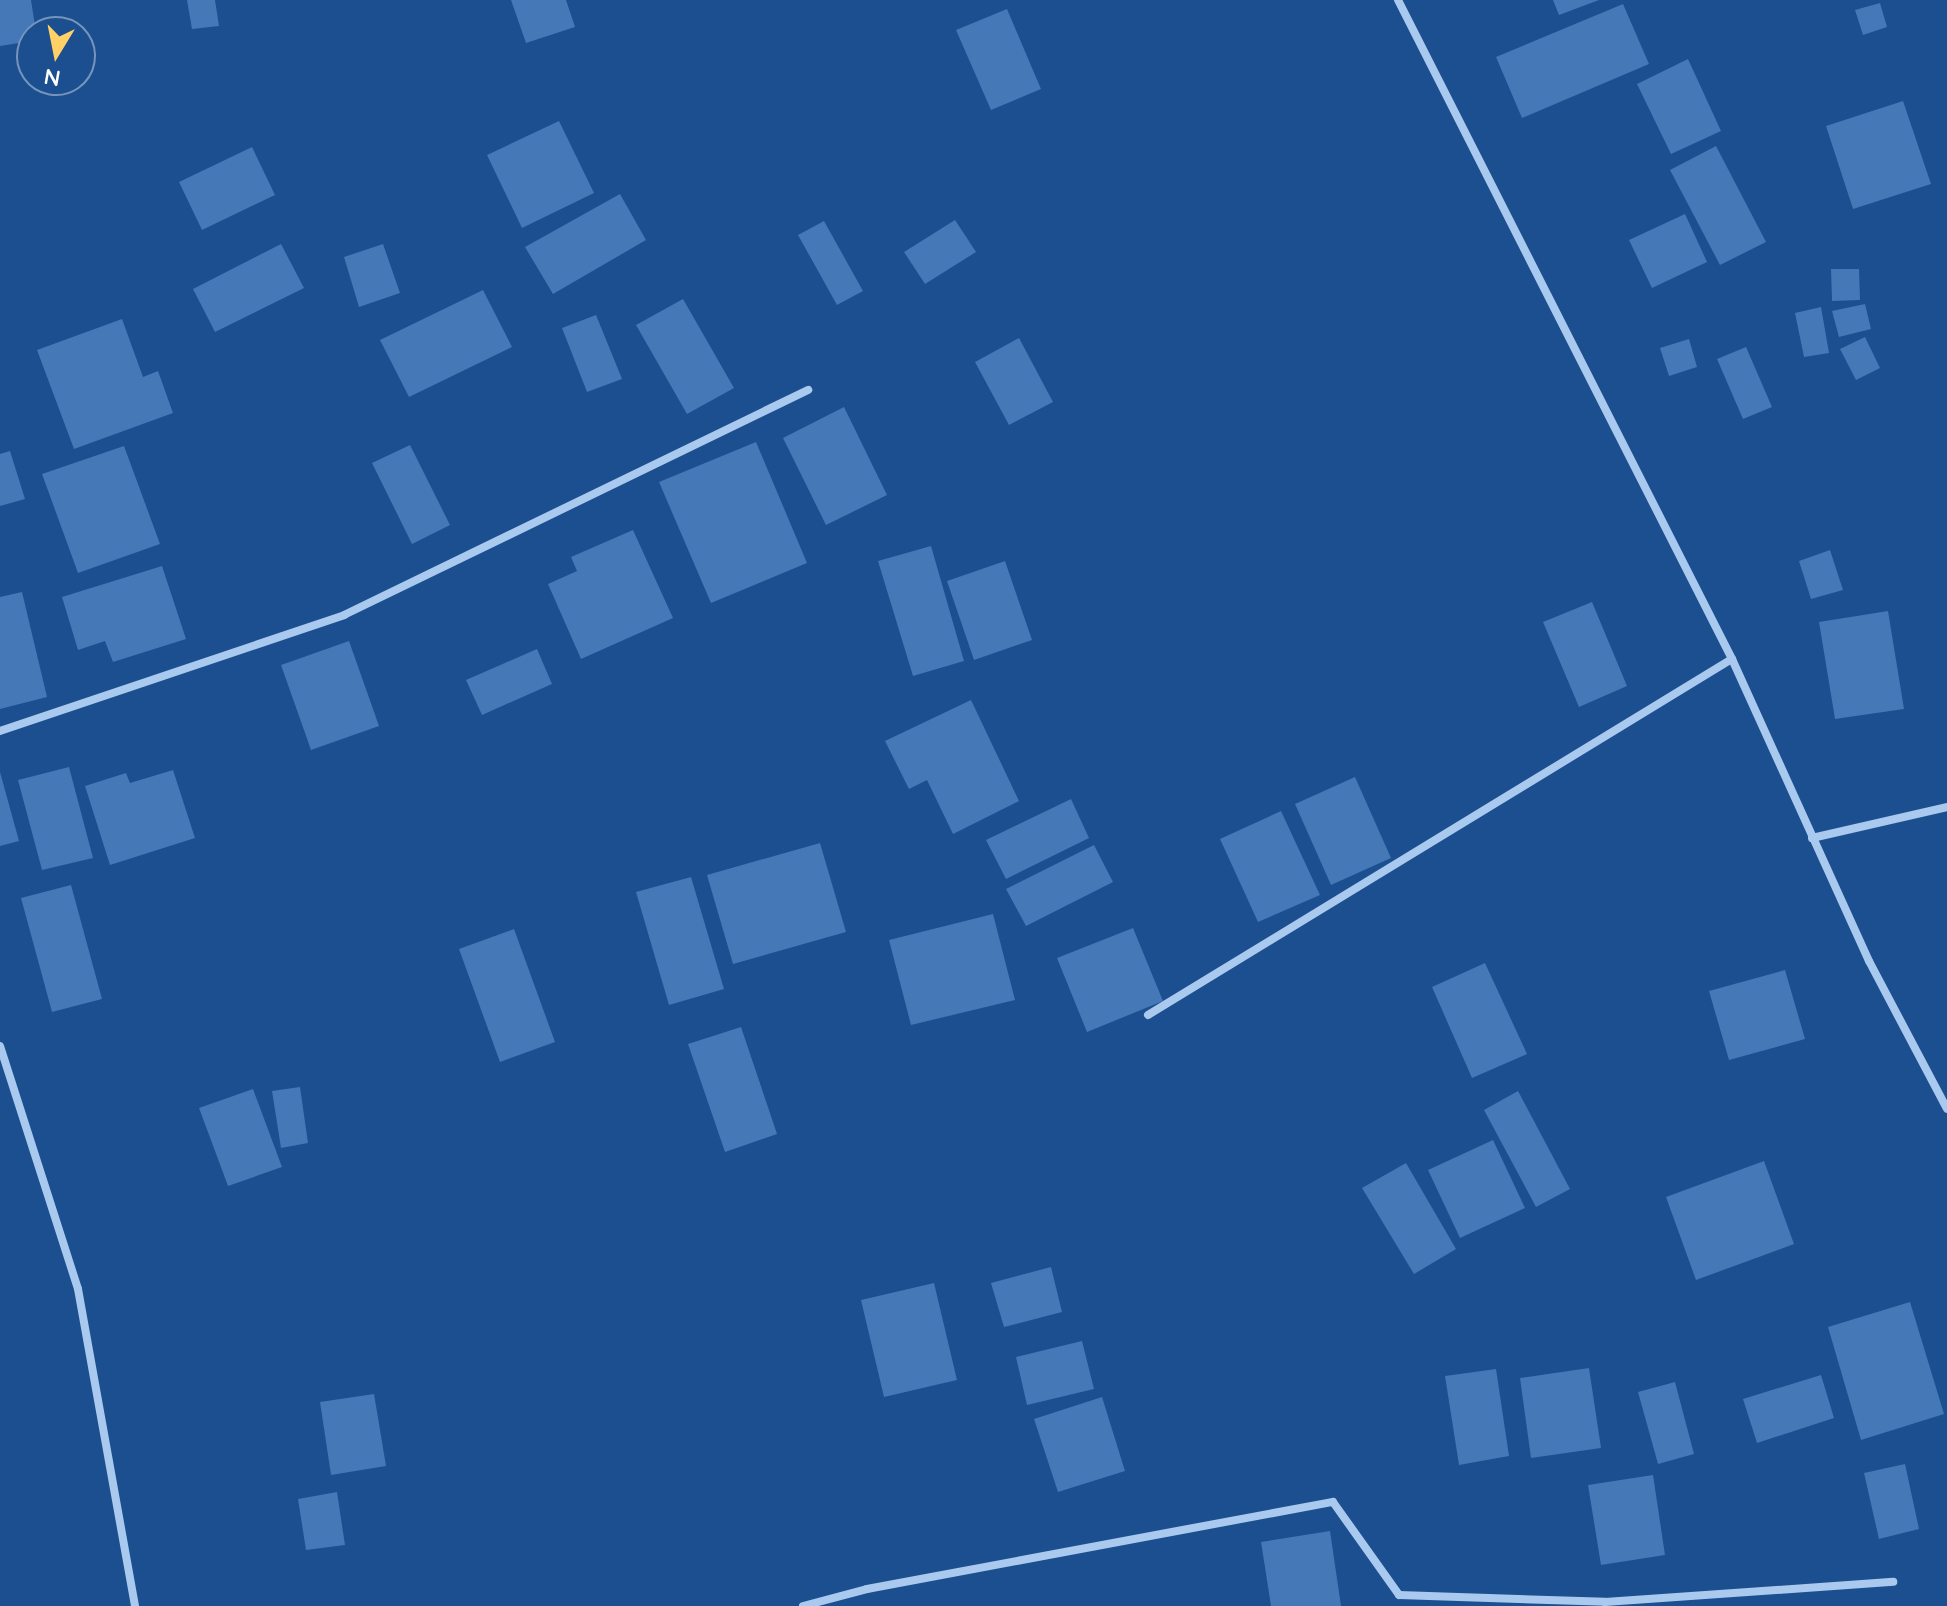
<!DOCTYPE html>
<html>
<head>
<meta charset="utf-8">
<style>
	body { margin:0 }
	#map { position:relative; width:1947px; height:1606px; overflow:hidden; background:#1b4f8f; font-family:Quicksand,sans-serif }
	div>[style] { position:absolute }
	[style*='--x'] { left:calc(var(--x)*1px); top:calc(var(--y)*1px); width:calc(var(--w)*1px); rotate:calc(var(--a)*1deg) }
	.building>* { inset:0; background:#4478b7 }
	.minor>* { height:8px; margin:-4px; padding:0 4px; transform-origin:4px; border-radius:4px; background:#a9c9ee }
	span { translate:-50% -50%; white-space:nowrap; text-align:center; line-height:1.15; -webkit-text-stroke:8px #1b4f8f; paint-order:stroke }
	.north { position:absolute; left:16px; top:16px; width:80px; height:80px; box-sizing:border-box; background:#1b4f8f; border:2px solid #7695bc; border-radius:50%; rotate:190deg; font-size:22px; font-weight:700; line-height:32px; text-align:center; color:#fff }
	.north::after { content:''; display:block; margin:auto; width:28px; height:36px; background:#ffd166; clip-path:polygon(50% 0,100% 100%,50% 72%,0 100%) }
</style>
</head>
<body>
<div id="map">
	<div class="building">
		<div style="clip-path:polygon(0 0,31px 0,36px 32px,32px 32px,32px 41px,0 46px)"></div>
		<div style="clip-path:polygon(187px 0,215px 0,219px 26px,192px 29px)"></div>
		<div style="clip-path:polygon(511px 0,566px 0,575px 27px,526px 43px)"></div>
		<div style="clip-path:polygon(1553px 0,1599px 0,1559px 15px)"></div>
		<div style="clip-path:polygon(1880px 3px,1887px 27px,1863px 35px,1855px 10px)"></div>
		<div style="clip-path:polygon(1623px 4px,1649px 64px,1522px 118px,1496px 57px)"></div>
		<div style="clip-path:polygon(1007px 9px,1041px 89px,991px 110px,956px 30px)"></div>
		<div style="clip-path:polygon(1688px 59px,1721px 131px,1671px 154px,1637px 84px)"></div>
		<div style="clip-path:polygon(1903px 101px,1931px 184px,1853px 209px,1826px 126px)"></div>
		<div style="clip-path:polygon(559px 121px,594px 193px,522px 228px,487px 155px)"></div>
		<div style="clip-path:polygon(1716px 146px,1766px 242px,1720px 265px,1670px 170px)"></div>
		<div style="clip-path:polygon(252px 147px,275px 195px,202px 230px,179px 182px)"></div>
		<div style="clip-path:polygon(620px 194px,646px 240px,553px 294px,525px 247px)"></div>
		<div style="clip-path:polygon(1685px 214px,1707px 262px,1652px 288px,1629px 240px)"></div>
		<div style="clip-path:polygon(955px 220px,976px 252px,925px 284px,904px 252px)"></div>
		<div style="clip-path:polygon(824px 221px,863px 291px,837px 305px,798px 235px)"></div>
		<div style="clip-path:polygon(281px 244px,304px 288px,215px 332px,193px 289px)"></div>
		<div style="clip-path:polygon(383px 244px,400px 293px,359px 307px,344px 257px)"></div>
		<div style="clip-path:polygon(1831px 269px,1859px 269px,1860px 300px,1832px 301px)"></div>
		<div style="clip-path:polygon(483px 290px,512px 347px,409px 397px,380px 340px)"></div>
		<div style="clip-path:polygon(683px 299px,734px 388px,687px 414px,636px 325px)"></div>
		<div style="clip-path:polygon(1865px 304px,1871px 329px,1839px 337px,1832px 311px)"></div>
		<div style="clip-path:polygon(1821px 307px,1829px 353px,1804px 357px,1795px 313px)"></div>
		<div style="clip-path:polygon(596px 315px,622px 379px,587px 392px,562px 328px)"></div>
		<div style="clip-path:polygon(122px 319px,143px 377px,158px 371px,173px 413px,74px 449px,37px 350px)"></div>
		<div style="clip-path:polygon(1865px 337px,1880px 368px,1856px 380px,1840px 349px)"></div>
		<div style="clip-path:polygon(1019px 338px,1053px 402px,1009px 425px,975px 362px)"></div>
		<div style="clip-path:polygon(1689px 339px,1697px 367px,1669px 376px,1660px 348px)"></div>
		<div style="clip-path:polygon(1746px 347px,1772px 407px,1743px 419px,1717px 359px)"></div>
		<div style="clip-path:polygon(844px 407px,887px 495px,826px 525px,783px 438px)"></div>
		<div style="clip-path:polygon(756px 442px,807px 563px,711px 603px,659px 482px)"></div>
		<div style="clip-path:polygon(410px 445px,450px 525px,412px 544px,372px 463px)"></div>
		<div style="clip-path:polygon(124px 446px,160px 544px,78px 573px,42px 474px)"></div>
		<div style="clip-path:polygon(10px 451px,25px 499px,0 506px,0 454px)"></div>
		<div style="clip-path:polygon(633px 530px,673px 618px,581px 659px,548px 584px,577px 571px,571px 557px)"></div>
		<div style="clip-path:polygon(931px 546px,964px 661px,913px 676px,878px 561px)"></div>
		<div style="clip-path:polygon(1830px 550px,1843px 590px,1811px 599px,1799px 561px)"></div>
		<div style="clip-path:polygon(1005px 561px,1032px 640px,974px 660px,947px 581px)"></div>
		<div style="clip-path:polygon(162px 566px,186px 639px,113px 662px,105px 641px,78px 650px,62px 597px)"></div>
		<div style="clip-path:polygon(22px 592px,47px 697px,0 709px,0 597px)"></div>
		<div style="clip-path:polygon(1592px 602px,1627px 686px,1579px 707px,1543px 622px)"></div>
		<div style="clip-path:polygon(1888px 611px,1904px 709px,1835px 719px,1819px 622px)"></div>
		<div style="clip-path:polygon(349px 641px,379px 726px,311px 750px,281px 665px)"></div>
		<div style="clip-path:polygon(537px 649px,552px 684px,482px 715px,466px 680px)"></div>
		<div style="clip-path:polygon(971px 700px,1019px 801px,953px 834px,927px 780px,909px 789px,885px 741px)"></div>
		<div style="clip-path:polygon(69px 767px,93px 858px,42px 870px,18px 780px)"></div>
		<div style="clip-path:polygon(173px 770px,195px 838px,110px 865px,85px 786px,126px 773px,130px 783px)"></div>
		<div style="clip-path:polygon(0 772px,19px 841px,0 846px)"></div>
		<div style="clip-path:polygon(1355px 777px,1391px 858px,1331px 885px,1295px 804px)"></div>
		<div style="clip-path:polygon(1071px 799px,1089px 838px,1006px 879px,986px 840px)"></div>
		<div style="clip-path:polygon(1281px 811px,1320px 895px,1258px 922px,1220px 839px)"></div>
		<div style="clip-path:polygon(820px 843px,846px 932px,733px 964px,707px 875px)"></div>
		<div style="clip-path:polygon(1094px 845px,1113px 882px,1026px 926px,1006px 889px)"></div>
		<div style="clip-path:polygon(691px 877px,724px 989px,669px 1005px,636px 892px)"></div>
		<div style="clip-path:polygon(71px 885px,102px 999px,52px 1012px,21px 898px)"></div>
		<div style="clip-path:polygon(993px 914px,1015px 1000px,911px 1025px,889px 940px)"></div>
		<div style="clip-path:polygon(1133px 928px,1163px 1001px,1087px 1032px,1057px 958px)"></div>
		<div style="clip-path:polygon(514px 929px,555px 1042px,500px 1062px,459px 949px)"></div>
		<div style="clip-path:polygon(1485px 963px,1527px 1054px,1472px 1078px,1432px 987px)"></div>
		<div style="clip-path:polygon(1785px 970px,1805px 1039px,1729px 1060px,1709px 991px)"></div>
		<div style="clip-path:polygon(741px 1027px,777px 1134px,725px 1152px,688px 1044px)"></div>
		<div style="clip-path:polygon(300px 1087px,308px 1143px,281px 1148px,272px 1091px)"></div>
		<div style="clip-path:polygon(253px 1089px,282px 1167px,228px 1186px,199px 1108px)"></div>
		<div style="clip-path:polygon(1518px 1091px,1570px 1189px,1536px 1207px,1484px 1110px)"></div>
		<div style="clip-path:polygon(1493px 1140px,1525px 1208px,1460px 1238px,1428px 1170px)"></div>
		<div style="clip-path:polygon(1764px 1161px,1794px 1244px,1696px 1280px,1666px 1197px)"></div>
		<div style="clip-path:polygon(1406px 1163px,1456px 1249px,1414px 1274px,1362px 1188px)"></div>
		<div style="clip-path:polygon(1051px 1267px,1062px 1312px,1004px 1327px,991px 1283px)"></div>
		<div style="clip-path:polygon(934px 1283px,957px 1380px,884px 1397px,861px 1300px)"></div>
		<div style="clip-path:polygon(1910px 1302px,1944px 1414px,1861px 1440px,1828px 1327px)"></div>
		<div style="clip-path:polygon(1082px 1341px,1094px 1389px,1027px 1405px,1016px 1357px)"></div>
		<div style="clip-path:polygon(1589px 1368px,1601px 1448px,1531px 1458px,1520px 1378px)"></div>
		<div style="clip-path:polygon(1496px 1369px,1509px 1456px,1459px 1465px,1445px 1376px)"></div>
		<div style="clip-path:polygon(1821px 1375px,1834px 1418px,1757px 1443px,1743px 1399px)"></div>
		<div style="clip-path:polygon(1675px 1382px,1694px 1454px,1658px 1464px,1638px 1392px)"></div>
		<div style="clip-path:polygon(374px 1394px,386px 1466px,331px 1475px,320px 1402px)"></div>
		<div style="clip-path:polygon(1102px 1397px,1125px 1471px,1058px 1492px,1034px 1419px)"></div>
		<div style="clip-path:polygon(1905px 1464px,1919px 1529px,1879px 1539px,1864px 1473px)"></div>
		<div style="clip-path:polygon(1653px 1475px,1665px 1555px,1601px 1565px,1588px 1485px)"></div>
		<div style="clip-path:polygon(337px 1492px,345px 1545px,306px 1550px,298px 1499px)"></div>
		<div style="clip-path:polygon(1330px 1531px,1341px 1606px,1271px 1606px,1261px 1542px)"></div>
	</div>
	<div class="minor">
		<div style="--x:1398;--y:0;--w:739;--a:63.12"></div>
		<div style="--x:1732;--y:659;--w:332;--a:65.6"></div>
		<div style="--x:1869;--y:961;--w:167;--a:62.2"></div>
		<div style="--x:0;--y:731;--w:363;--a:-18.6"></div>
		<div style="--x:344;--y:615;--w:516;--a:-25.87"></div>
		<div style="--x:1812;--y:838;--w:139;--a:-12.9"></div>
		<div style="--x:1148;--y:1015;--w:684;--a:-31.37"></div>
		<div style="--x:0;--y:1046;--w:255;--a:72.2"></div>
		<div style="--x:78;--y:1289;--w:322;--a:79.8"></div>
		<div style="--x:803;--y:1606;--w:66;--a:-14.9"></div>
		<div style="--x:867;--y:1589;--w:474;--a:-10.6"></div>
		<div style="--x:1333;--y:1502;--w:114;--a:54.6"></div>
		<div style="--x:1399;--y:1595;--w:206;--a:1.9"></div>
		<div style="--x:1605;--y:1602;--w:289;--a:-4"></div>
	</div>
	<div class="north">N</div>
</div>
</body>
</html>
